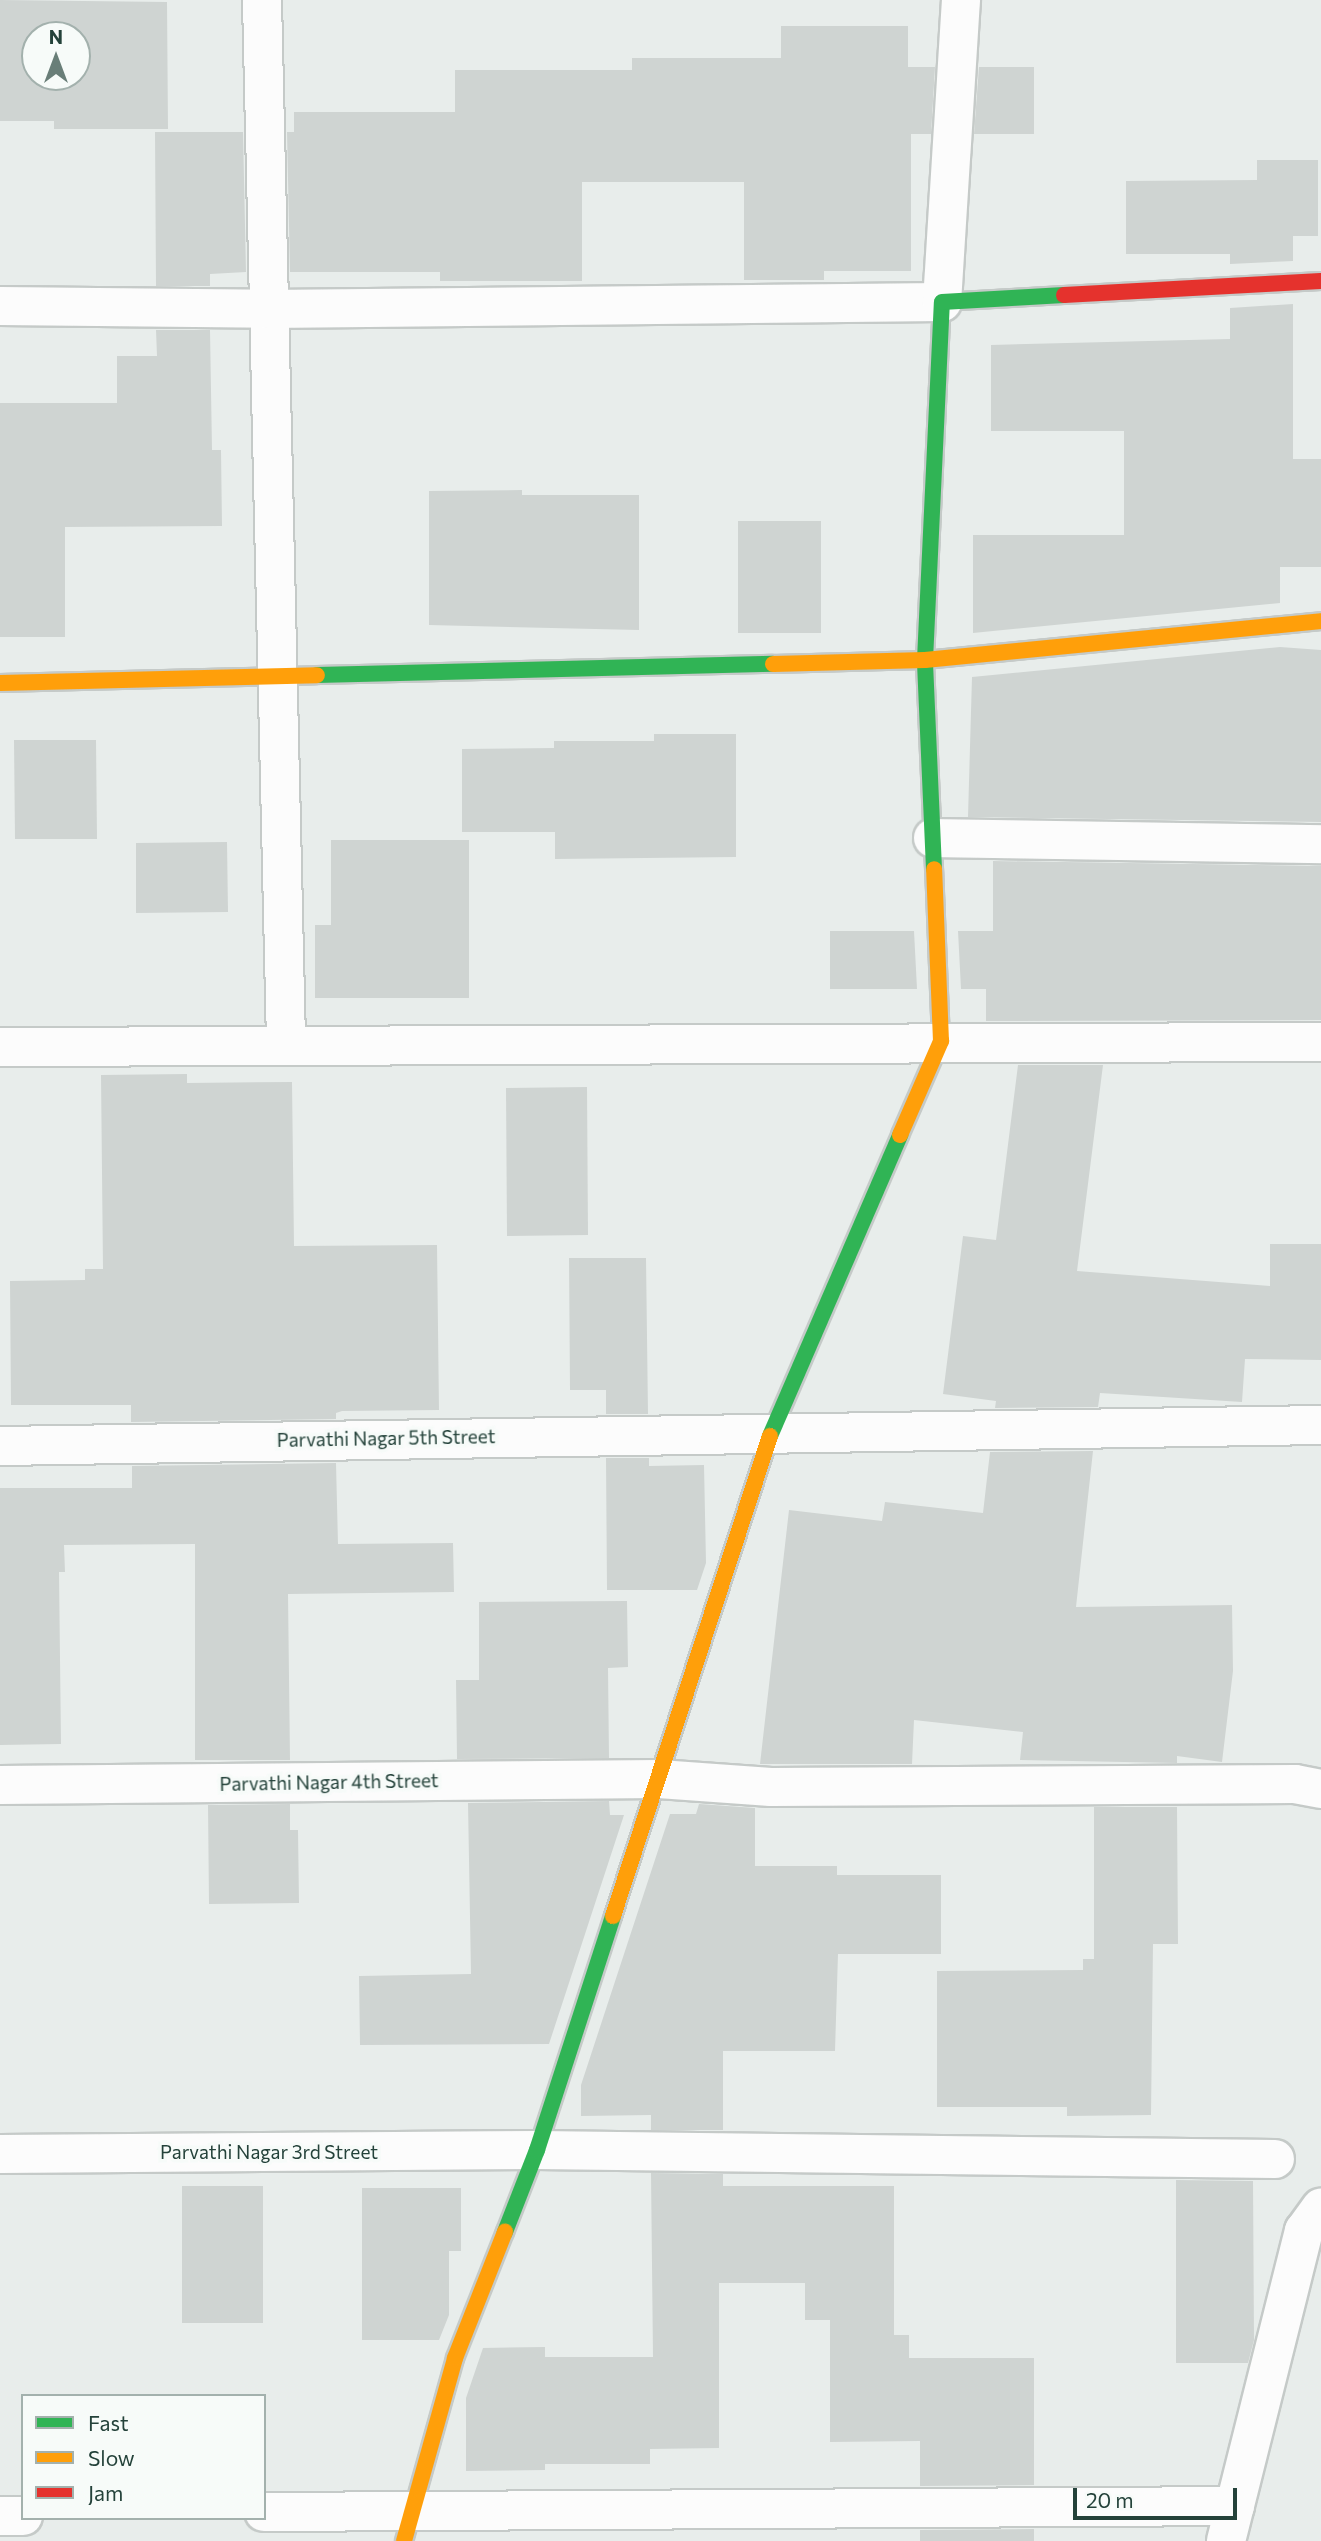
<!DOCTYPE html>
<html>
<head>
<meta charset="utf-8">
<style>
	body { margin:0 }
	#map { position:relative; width:1321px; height:2541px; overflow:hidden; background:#e8edeb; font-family:Commissioner,sans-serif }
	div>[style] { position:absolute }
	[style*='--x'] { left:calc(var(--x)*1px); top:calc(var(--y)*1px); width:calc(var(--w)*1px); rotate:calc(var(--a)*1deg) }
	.building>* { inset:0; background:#cfd4d2 }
	.roads { filter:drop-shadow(2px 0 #c5cac8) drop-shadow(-2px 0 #c5cac8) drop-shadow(0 2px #c5cac8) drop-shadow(0 -2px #c5cac8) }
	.street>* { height:38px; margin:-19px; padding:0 19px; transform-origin:19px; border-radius:19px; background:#fcfcfc }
	.fast>* { height:16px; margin:-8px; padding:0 8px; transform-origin:8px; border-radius:8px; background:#30b455 }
	.slow>* { height:16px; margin:-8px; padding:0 8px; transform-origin:8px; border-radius:8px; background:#ff9f0a }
	.jam>* { height:16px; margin:-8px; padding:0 8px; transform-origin:8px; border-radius:8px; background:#e5322d }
	span { translate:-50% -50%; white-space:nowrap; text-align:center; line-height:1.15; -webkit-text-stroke:7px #f7fbf9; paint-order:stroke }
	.street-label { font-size:19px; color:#24423a }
	.legend { position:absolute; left:21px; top:2394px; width:245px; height:126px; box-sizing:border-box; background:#f7fbf9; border:2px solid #a3b1ad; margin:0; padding:9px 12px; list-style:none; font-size:21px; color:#24423a }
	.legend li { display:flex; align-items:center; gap:14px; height:35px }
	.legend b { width:35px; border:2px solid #a3b1ad }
	.north { position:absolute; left:21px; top:21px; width:70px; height:70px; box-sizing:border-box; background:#f7fbf9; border:2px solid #a3b1ad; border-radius:50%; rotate:0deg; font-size:19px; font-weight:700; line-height:28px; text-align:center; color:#24423a }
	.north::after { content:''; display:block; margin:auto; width:24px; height:32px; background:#697e78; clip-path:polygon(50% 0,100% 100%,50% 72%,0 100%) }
	.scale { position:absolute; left:1073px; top:2488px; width:164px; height:32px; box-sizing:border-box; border:4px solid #24423a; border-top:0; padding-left:9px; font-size:21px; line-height:24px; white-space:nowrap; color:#24423a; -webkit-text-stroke:5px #f7fbf9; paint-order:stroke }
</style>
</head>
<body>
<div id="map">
	<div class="building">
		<div style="clip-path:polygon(evenodd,0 0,167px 2px,168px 129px,54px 129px,54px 121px,0 121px,0 0,35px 35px,77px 35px,77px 77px,35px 77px,35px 35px)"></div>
		<div style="clip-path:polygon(781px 26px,908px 26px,908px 67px,935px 67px,931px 134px,911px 134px,911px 271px,824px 271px,824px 280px,744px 280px,744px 182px,582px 182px,582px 281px,440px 281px,440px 272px,290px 272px,287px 132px,294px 132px,294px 112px,455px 112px,455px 70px,632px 70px,632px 58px,781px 58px)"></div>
		<div style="clip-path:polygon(979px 67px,1034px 67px,1034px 134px,974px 134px)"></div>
		<div style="clip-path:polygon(155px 132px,243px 132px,246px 272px,210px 274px,210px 286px,156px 286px)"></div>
		<div style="clip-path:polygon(1257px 160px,1318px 160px,1318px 236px,1293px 236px,1293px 261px,1230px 264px,1230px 254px,1126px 254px,1126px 181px,1257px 180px)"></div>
		<div style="clip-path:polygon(1293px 304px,1293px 459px,1321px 459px,1321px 567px,1280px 567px,1280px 603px,973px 633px,973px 535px,1124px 535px,1124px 431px,991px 431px,991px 345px,1230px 339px,1230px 308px)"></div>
		<div style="clip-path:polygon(156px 330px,210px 330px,212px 450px,221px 450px,222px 526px,65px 527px,65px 637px,0 637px,0 403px,117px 403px,117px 356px,157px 356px)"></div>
		<div style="clip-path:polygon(522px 490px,522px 495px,639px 495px,639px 630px,429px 625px,429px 491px)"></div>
		<div style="clip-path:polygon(738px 521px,821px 521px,821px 633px,738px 633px)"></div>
		<div style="clip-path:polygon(1280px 647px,1321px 650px,1321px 822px,968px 817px,972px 677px)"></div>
		<div style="clip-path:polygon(654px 734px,736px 734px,736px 857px,555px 859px,555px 832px,462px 832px,462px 749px,554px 748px,554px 741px,654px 741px)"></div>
		<div style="clip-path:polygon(14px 740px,96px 740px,97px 839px,15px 839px)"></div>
		<div style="clip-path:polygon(331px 840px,469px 840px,469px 998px,315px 998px,315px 925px,331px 925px)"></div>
		<div style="clip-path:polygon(227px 842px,228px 912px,136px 913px,136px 843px)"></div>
		<div style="clip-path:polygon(993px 861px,1321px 866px,1321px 1020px,986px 1021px,986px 989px,961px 989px,958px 931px,993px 931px)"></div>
		<div style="clip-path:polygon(830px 931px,914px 931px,917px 989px,830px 989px)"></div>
		<div style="clip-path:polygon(1018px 1065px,1103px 1065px,1077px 1271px,1270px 1286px,1270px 1244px,1321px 1244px,1321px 1360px,1245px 1359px,1242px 1402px,1100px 1393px,1098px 1407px,995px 1408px,996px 1401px,943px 1394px,963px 1236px,996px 1240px)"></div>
		<div style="clip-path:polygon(187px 1074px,187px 1083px,292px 1082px,294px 1246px,437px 1245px,439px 1410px,342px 1411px,336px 1413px,336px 1419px,131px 1422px,131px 1405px,11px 1405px,10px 1281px,85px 1280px,85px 1269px,103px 1269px,101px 1075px)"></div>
		<div style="clip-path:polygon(587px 1087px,588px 1235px,507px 1236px,506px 1088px)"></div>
		<div style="clip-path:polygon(569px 1258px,646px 1258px,648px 1414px,606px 1414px,606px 1390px,570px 1390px)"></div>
		<div style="clip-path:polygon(1093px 1451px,1076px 1607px,1232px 1605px,1233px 1671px,1222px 1762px,1177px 1756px,1177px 1763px,1020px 1760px,1023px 1732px,914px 1720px,912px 1764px,760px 1764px,789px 1510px,882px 1521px,885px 1502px,983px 1513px,990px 1452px)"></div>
		<div style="clip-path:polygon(606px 1458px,649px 1458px,649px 1466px,704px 1465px,706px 1563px,697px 1590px,607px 1590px)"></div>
		<div style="clip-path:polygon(336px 1463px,338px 1544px,453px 1543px,454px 1592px,288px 1594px,290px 1760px,195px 1760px,195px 1544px,64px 1545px,65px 1572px,59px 1572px,61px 1744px,0 1745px,0 1488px,132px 1488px,132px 1466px)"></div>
		<div style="clip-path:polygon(627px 1601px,628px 1667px,608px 1668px,609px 1758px,457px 1759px,456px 1680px,479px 1680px,479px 1602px)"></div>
		<div style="clip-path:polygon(609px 1801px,610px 1815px,624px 1815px,549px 2044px,360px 2045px,359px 1976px,471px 1974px,468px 1803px)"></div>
		<div style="clip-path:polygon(290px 1804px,290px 1830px,298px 1830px,299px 1903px,209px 1904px,208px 1805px)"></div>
		<div style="clip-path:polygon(699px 1804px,755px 1808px,755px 1866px,837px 1866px,837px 1875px,941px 1875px,941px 1954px,838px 1954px,835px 2051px,723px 2051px,723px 2130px,651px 2130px,651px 2115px,581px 2116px,581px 2085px,670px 1814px,696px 1814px)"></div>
		<div style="clip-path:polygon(1094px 1807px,1177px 1807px,1178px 1944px,1153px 1944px,1151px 2115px,1067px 2116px,1067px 2107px,937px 2107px,937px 1971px,1083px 1970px,1083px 1959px,1094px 1959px)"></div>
		<div style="clip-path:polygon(651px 2173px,723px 2174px,723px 2186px,894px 2186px,894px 2335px,909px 2335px,909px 2358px,1034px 2358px,1034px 2485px,920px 2486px,920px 2441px,830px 2442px,830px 2320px,805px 2320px,805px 2283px,719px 2283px,719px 2448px,650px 2449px,650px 2464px,545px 2464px,545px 2470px,466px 2471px,466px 2398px,483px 2348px,545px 2347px,545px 2357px,653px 2357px)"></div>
		<div style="clip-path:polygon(1176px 2180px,1253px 2181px,1254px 2340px,1248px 2363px,1176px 2363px)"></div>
		<div style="clip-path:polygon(182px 2186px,263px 2186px,263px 2323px,182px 2323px)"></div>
		<div style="clip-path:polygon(362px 2188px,461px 2188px,461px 2251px,449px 2251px,449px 2315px,439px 2340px,362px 2340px)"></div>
		<div style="clip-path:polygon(1034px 2529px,1034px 2541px,920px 2541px,920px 2530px)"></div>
	</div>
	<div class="roads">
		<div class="street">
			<div style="--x:262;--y:0;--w:1045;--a:88.68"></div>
			<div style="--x:0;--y:306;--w:268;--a:0.6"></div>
			<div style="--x:268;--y:309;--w:674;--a:-0.6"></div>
			<div style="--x:942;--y:302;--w:303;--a:-86.4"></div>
			<div style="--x:933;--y:838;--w:388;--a:0.9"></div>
			<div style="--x:0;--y:1047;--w:1321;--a:-0.22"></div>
			<div style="--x:0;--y:1446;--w:1321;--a:-0.91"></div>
			<div style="--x:0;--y:1785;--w:659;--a:-0.52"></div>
			<div style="--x:659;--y:1779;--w:112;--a:4.1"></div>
			<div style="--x:771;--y:1787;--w:524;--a:-0.33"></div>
			<div style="--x:1295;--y:1784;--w:26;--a:11"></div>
			<div style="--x:0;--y:2154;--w:537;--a:-0.43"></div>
			<div style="--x:537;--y:2150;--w:738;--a:0.7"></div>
			<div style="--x:264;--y:2512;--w:971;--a:-0.35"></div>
			<div style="--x:0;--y:2516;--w:23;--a:0"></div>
			<div style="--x:1226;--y:2541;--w:320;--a:-75.9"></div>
			<div style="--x:1304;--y:2231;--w:29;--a:-54"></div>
		</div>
		<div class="fast">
			<div style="--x:317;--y:675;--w:456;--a:-1.4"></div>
			<div style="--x:934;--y:869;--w:209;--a:-92.5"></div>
			<div style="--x:925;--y:660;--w:358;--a:-87.3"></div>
			<div style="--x:942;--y:302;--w:122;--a:-3.3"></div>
			<div style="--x:770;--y:1436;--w:328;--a:-66.6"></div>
			<div style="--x:505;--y:2232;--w:88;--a:-68.7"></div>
			<div style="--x:537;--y:2150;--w:246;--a:-72"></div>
		</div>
		<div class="slow">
			<div style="--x:773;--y:664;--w:152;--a:-1.5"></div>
			<div style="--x:925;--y:660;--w:398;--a:-5.6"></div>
			<div style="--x:0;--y:683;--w:317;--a:-1.4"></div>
			<div style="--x:900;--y:1135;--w:103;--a:-66.4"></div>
			<div style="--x:941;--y:1041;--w:172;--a:-92.3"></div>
			<div style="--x:613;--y:1916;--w:505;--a:-71.89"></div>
			<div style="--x:404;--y:2541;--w:190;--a:-74.4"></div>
			<div style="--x:455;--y:2358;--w:136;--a:-68.4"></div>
		</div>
		<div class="jam">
			<div style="--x:1064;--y:295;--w:257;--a:-3.1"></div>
		</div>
	</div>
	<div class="street-label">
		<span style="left:386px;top:1438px;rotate:-1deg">Parvathi Nagar 5th Street</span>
		<span style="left:329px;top:1782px;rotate:-1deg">Parvathi Nagar 4th Street</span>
		<span style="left:269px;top:2152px">Parvathi Nagar 3rd Street</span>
	</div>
	<ul class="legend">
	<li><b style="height:9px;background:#30b455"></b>Fast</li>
	<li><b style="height:9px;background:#ff9f0a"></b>Slow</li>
	<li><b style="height:9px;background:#e5322d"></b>Jam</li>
	</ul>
	<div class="north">N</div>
	<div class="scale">20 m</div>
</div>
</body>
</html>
